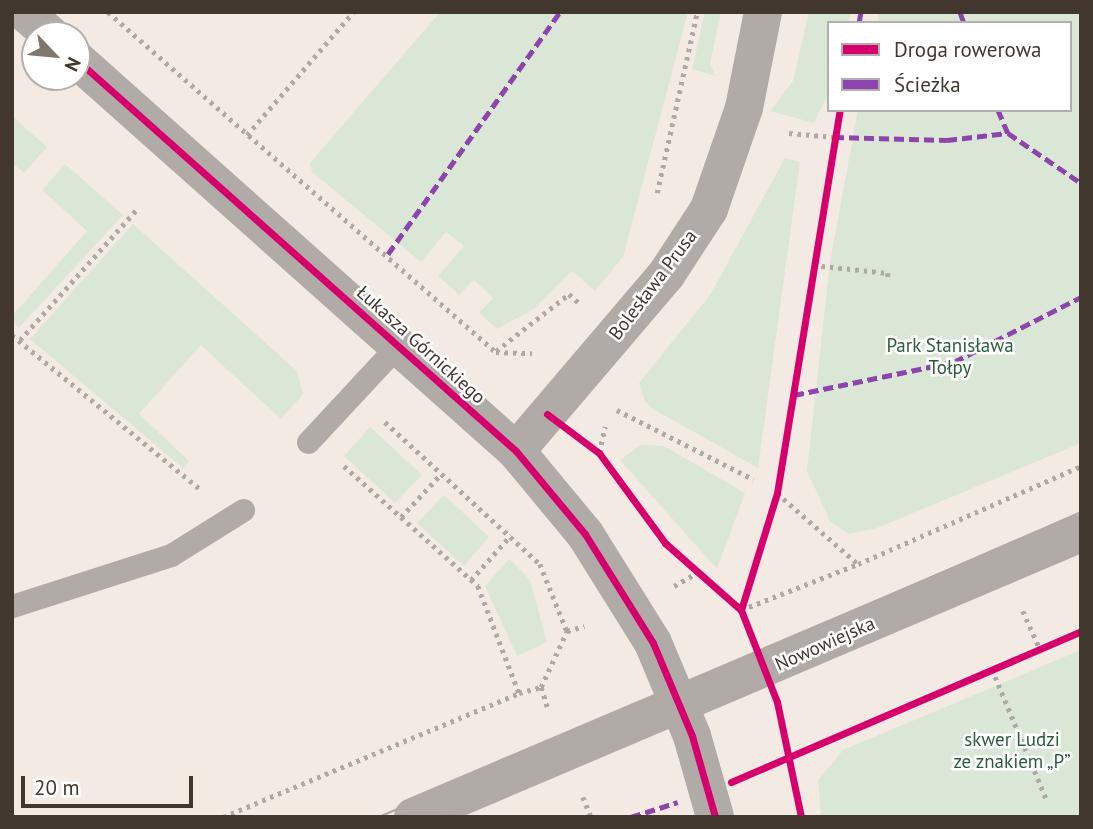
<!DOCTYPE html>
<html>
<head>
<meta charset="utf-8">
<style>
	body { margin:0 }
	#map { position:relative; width:1093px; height:829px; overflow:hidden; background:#f4eae4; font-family:"PT Sans",sans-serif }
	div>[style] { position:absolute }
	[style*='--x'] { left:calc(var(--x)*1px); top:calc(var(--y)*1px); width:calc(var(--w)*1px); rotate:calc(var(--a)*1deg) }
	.green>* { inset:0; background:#dae7d6 }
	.path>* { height:4.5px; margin-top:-2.25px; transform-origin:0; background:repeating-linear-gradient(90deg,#aea9a4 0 3.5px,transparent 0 8.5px) }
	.service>* { height:23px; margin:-11.5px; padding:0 11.5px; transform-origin:11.5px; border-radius:11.5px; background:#b1aba7 }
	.minor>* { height:38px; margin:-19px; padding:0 19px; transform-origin:19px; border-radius:19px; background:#b1aba7 }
	.tertiary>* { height:38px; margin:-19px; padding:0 19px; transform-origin:19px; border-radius:19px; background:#b1aba7 }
	.tram>* { height:2px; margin:-1px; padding:0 1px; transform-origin:1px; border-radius:1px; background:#b0a9a4 }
	.quiet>* { height:5px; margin-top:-2.5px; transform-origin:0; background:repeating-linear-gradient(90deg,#8e44ad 0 10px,transparent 0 15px) }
	.cycleway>* { height:7px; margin:-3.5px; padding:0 3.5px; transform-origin:3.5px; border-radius:3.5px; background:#d6006c }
	span { translate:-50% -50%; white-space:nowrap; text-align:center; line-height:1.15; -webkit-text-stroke:5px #fff; paint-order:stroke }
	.street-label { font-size:19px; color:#42372f }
	.park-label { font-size:19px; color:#2b5c38 }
	.frame { position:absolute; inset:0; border:14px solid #42372f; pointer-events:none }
	.legend { position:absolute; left:827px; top:21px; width:245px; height:91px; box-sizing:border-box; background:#fff; border:2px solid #b3afac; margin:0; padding:9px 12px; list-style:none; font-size:21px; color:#42372f }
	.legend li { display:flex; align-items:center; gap:14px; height:35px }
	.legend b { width:35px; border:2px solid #b3afac }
	.north { position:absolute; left:21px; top:21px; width:70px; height:70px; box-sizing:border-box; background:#fff; border:2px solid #b3afac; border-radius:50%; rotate:116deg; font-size:19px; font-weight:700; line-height:28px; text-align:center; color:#42372f }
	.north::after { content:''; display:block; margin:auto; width:24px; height:32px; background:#80766e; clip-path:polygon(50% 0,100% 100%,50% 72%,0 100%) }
	.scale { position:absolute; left:21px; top:776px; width:172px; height:32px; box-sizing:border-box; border:4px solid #42372f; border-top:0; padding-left:9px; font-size:21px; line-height:24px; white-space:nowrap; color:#42372f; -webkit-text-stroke:5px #fff; paint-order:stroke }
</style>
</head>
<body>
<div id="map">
	<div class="green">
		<div style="clip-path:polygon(440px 12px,688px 12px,623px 257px,595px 291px,572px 271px,534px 309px,497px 329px,479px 313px,493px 298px,474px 280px,459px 295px,438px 276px,464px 246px,446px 232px,421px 262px,312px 172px,310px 163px)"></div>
		<div style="clip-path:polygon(705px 12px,721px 12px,710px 64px,716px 76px,692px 69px)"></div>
		<div style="clip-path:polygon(809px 12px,851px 12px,849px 23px,829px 23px,829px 93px,814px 123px,770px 111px,793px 81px)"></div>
		<div style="clip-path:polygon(879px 12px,1081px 12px,1081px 443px,877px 528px,849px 534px,830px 521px,807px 471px,830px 262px,858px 110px,1070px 110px,1070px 23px,877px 23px)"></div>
		<div style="clip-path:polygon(12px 116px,47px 147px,24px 173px,12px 163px)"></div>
		<div style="clip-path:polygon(785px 158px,800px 162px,758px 468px,655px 410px,645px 402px,639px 383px,710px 295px)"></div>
		<div style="clip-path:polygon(65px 164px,123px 215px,18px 329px,12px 316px,87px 231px,42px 190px)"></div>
		<div style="clip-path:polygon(133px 224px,297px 371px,303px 394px,281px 419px,201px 345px,139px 414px,189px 461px,184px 469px,30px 339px)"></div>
		<div style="clip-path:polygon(370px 427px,422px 475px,395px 503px,344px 456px)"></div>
		<div style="clip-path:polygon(641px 445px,664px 446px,745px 493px,717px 569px,620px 460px)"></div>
		<div style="clip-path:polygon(444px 495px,489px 537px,464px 566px,417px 523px)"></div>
		<div style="clip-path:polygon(509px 559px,530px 580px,547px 642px,517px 656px,485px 586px)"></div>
		<div style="clip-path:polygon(1081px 650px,1081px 817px,821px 817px,818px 780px,843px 750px)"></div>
	</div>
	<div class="path">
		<div style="--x:108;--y:12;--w:516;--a:41.23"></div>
		<div style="--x:496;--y:352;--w:36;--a:2"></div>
		<div style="--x:789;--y:133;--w:45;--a:5.1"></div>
		<div style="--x:247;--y:135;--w:162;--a:-49.2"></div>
		<div style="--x:657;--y:193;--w:185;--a:-77.5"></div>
		<div style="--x:813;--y:265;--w:75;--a:6.1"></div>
		<div style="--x:888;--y:273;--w:7;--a:90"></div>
		<div style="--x:12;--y:335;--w:242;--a:39.3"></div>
		<div style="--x:20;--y:340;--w:178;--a:-48.2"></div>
		<div style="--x:496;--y:351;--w:93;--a:-38"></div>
		<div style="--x:569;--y:294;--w:13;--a:42"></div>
		<div style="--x:617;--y:410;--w:153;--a:26.9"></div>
		<div style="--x:385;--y:422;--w:210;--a:42.5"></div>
		<div style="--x:540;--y:564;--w:72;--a:68.1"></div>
		<div style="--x:599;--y:453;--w:27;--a:-77"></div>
		<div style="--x:344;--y:466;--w:180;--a:41.8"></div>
		<div style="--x:478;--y:586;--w:115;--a:69"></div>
		<div style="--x:519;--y:693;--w:23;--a:-15"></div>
		<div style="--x:777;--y:493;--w:108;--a:41.2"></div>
		<div style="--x:858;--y:564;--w:244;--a:-23.7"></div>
		<div style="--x:401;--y:517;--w:59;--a:-47.1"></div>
		<div style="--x:471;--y:580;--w:60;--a:-48.4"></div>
		<div style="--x:674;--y:586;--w:28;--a:-30"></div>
		<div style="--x:741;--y:610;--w:126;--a:-21.5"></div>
		<div style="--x:1023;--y:611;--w:42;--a:65.9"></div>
		<div style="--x:992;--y:669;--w:140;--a:67.3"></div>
		<div style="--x:547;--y:707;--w:21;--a:-107"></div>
		<div style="--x:541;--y:687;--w:62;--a:-65.1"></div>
		<div style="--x:567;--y:631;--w:18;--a:-16"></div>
		<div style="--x:583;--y:797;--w:22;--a:68"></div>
		<div style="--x:634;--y:816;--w:1;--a:90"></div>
		<div style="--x:223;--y:817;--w:321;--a:-22.7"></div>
	</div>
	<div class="service">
		<div style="--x:308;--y:442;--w:132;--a:-47.1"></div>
		<div style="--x:12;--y:606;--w:167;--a:-17.8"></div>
		<div style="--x:171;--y:555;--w:85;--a:-32"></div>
	</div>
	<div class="minor">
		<div style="--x:24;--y:12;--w:35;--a:41"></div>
		<div style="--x:77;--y:60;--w:588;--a:41.69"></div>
		<div style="--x:516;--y:451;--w:108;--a:50.3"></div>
		<div style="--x:585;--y:534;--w:128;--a:58"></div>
		<div style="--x:653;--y:643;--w:101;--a:67.2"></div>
		<div style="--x:692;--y:736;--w:84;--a:74.1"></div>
		<div style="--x:516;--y:451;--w:231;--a:-49.6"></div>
		<div style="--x:666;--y:275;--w:79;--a:-56.9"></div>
		<div style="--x:709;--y:209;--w:107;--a:-70.9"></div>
		<div style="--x:744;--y:108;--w:98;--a:-78.8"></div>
	</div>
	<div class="tertiary">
		<div style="--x:413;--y:817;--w:726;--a:-23.03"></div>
	</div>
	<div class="tram">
		<div style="--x:379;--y:817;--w:765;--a:-23.48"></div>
		<div style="--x:443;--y:817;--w:691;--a:-22.56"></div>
	</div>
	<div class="quiet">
		<div style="--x:960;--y:12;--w:12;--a:70"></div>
		<div style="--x:859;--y:23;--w:11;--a:-80"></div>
		<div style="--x:998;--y:110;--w:25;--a:67"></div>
		<div style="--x:834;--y:137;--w:113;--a:1.5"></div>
		<div style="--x:947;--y:140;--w:61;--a:-6.5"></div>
		<div style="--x:1008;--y:133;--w:88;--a:34.4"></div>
		<div style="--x:388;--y:254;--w:297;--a:-54.6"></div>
		<div style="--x:794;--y:395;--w:163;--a:-11.7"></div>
		<div style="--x:954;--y:362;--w:143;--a:-27.1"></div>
		<div style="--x:631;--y:817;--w:49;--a:-17.7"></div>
	</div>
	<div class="cycleway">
		<div style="--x:77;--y:60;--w:588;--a:41.69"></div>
		<div style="--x:516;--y:451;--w:108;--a:50.3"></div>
		<div style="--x:585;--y:534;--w:128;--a:58"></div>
		<div style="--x:653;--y:643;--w:101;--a:67.2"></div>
		<div style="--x:692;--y:736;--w:84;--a:74.1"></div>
		<div style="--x:547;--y:414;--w:65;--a:36.9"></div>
		<div style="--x:599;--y:453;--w:112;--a:53.7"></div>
		<div style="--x:665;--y:543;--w:101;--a:41.4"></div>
		<div style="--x:741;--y:610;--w:99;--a:68.6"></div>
		<div style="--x:777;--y:702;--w:117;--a:78.2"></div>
		<div style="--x:741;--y:610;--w:122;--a:-72.9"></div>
		<div style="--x:777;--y:493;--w:388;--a:-80.7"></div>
		<div style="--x:731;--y:782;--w:381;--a:-23.3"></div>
	</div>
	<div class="street-label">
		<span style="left:653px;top:285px;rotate:-53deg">Bolesława Prusa</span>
		<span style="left:421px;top:345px;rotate:42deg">Łukasza Górnickiego</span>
		<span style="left:825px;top:644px;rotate:-24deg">Nowowiejska</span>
	</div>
	<div class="park-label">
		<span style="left:950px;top:357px">Park Stanisława<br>Tołpy</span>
		<span style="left:1012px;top:751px">skwer Ludzi<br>ze znakiem „P”</span>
	</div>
	<div class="frame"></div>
	<ul class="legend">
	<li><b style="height:9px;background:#d6006c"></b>Droga rowerowa</li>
	<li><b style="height:9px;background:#8e44ad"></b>Ścieżka</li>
	</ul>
	<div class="north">N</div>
	<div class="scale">20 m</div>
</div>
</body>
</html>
